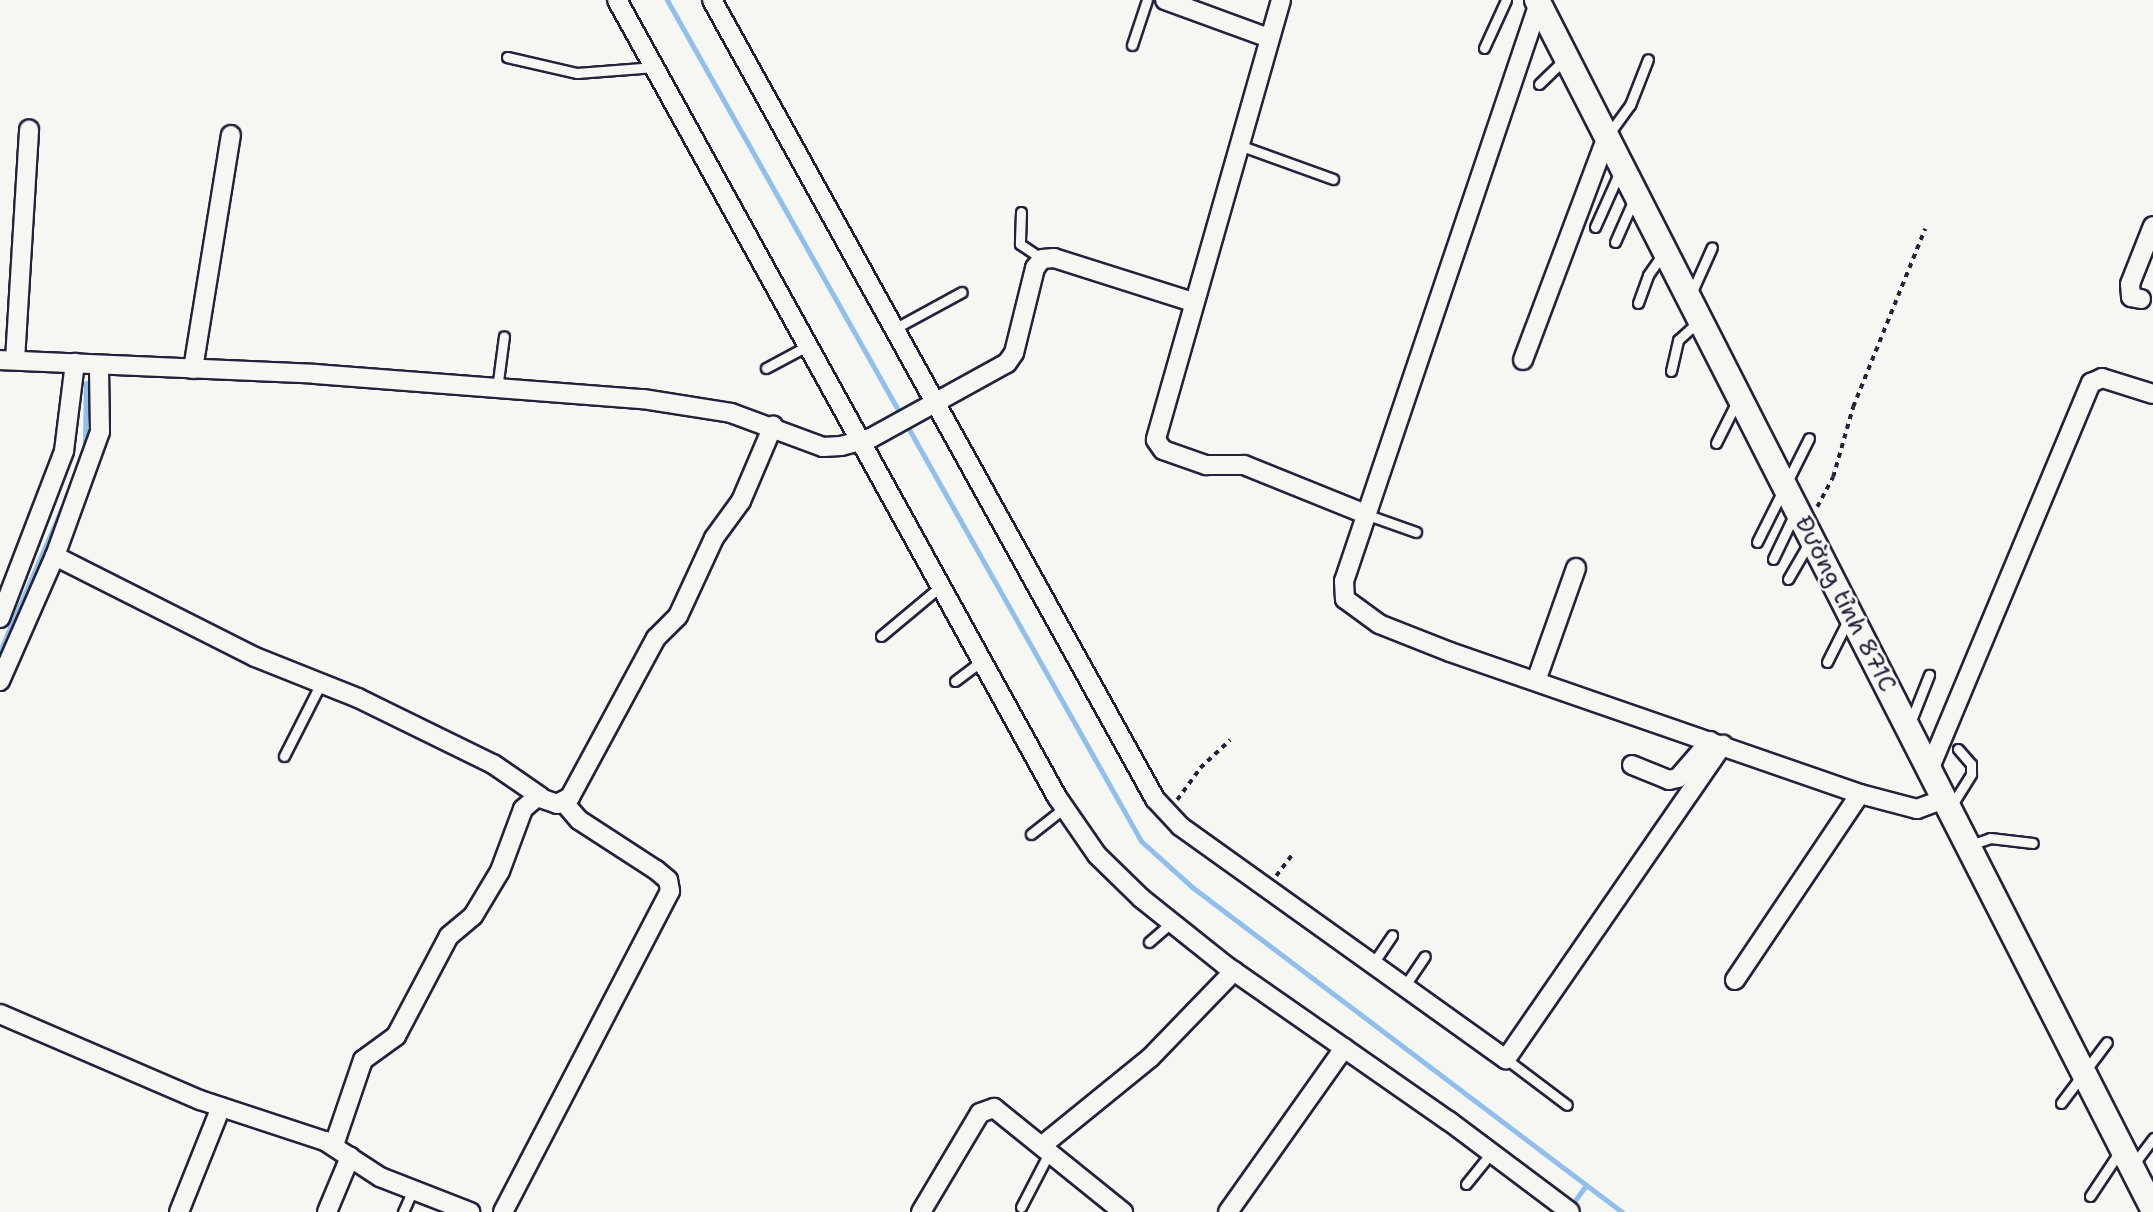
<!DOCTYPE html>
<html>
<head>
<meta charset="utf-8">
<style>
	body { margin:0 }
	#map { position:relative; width:2153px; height:1212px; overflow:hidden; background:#f6f6f2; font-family:"Shantell Sans",sans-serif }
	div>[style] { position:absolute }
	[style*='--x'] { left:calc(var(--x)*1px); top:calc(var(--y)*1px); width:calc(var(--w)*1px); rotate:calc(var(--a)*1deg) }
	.stream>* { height:5px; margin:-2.5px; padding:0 2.5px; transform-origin:2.5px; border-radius:2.5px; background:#90bfeb }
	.path>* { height:3.5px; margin-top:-1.75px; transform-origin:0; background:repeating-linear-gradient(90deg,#22223b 0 5px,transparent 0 10px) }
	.roads { filter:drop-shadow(2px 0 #22223b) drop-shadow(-2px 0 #22223b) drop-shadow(0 2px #22223b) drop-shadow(0 -2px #22223b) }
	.service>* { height:9px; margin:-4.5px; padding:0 4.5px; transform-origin:4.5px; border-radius:4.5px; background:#f6f6f2 }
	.minor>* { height:18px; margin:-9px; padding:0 9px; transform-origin:9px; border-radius:9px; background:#f6f6f2 }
	.secondary>* { height:24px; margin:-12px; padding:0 12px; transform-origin:12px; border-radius:12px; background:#f6f6f2 }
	span { translate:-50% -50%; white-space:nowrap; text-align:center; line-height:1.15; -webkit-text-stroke:5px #f6f6f2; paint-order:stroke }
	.street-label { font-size:24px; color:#22223b }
</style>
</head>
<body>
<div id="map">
	<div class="stream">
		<div style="--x:667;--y:0;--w:965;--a:60.59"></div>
		<div style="--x:1141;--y:841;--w:69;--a:42"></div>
		<div style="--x:1192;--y:887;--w:539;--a:37.08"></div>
		<div style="--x:78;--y:468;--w:24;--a:-73"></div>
		<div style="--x:85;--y:445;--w:62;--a:-89.1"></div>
		<div style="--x:0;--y:651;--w:179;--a:-66.6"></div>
		<div style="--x:1576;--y:1199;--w:17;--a:-54"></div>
	</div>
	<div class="path">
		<div style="--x:1817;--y:507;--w:34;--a:-62"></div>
		<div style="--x:1833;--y:477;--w:73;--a:-74.1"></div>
		<div style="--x:1853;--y:407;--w:192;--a:-68"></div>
		<div style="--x:1177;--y:800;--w:39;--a:-54"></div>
		<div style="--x:1200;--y:768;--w:41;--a:-43"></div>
		<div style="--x:1276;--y:876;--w:30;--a:-53"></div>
	</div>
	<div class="roads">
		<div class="service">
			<div style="--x:1132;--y:45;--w:47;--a:-71.6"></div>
			<div style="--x:1484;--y:48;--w:53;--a:-65.4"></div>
			<div style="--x:507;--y:57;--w:72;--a:12.9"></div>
			<div style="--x:577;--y:73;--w:78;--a:-4.4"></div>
			<div style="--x:1539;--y:84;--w:36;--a:-44"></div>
			<div style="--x:1608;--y:135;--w:37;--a:-54"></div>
			<div style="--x:1630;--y:105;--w:49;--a:-68.6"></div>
			<div style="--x:1239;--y:145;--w:100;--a:19.9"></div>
			<div style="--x:1021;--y:212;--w:32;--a:92"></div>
			<div style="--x:1020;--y:244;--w:27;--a:34"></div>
			<div style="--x:1595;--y:227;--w:61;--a:-65.9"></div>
			<div style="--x:1615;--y:242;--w:47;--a:-66.2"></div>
			<div style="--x:1691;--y:294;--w:51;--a:-65.9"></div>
			<div style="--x:1638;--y:303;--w:30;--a:-70"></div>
			<div style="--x:1648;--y:275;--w:28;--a:-55"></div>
			<div style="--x:894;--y:329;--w:77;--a:-28.6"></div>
			<div style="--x:766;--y:368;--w:49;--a:-28.1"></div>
			<div style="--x:1671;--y:371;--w:32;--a:-77"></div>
			<div style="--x:1678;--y:340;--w:28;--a:-42"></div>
			<div style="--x:497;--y:389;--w:53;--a:-82.5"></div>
			<div style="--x:1716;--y:443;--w:47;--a:-63.4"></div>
			<div style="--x:1365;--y:514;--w:54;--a:19.4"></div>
			<div style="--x:1757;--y:542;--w:116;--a:-63.4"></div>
			<div style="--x:1773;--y:559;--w:51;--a:-64.4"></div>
			<div style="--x:1788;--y:579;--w:44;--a:-59.9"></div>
			<div style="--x:881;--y:636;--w:80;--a:-39.9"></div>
			<div style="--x:1827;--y:662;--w:47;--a:-63.4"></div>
			<div style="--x:955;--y:681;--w:36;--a:-37"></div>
			<div style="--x:1910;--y:723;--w:52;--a:-68.4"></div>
			<div style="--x:284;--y:756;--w:82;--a:-63.1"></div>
			<div style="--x:1950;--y:808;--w:40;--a:-58"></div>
			<div style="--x:1971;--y:774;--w:10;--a:-90"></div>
			<div style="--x:1971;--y:764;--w:20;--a:-131"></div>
			<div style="--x:1031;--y:834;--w:42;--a:-38.2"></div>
			<div style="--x:1970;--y:845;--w:21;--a:-19"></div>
			<div style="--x:1990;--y:838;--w:43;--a:6.6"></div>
			<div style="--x:1149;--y:942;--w:30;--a:-41"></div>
			<div style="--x:1372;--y:965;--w:36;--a:-56"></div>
			<div style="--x:1404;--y:987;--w:37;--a:-56"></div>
			<div style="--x:1506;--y:1059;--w:76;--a:37"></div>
			<div style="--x:2061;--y:1103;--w:76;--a:-53"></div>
			<div style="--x:2133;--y:1165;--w:34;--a:-53"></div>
			<div style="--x:1466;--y:1184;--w:40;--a:-51"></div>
			<div style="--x:2090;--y:1196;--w:54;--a:-56.3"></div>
			<div style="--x:1021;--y:1207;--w:61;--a:-62.6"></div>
			<div style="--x:403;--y:1212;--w:24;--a:-66"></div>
		</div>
		<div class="minor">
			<div style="--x:617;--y:0;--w:910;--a:61.1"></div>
			<div style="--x:1057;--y:797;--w:70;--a:55.4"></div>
			<div style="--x:1097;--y:855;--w:62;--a:44.3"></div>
			<div style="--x:1141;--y:898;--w:107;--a:38.6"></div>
			<div style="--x:1225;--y:965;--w:273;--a:34.9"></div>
			<div style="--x:1449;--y:1121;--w:151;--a:36.9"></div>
			<div style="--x:712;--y:0;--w:914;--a:60.99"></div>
			<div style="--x:1155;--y:799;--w:37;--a:47"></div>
			<div style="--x:1180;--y:826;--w:401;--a:35.6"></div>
			<div style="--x:1506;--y:1059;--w:382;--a:-55.4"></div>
			<div style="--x:1165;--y:0;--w:111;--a:20.1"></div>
			<div style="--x:1281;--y:0;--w:457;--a:105.9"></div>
			<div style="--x:1156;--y:440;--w:12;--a:55"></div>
			<div style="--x:1163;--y:450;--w:46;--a:19.2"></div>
			<div style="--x:1206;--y:465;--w:38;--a:0"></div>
			<div style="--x:1244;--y:465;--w:131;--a:22"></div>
			<div style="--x:1539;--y:3;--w:610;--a:108.64"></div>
			<div style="--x:1344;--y:581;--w:18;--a:87"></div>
			<div style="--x:1345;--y:599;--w:42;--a:36.3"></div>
			<div style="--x:1379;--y:624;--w:76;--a:21.5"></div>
			<div style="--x:1450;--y:652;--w:434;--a:19.1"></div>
			<div style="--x:1860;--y:794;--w:59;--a:14.7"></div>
			<div style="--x:1917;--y:809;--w:29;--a:-20"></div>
			<div style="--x:2141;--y:299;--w:10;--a:-169"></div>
			<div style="--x:2131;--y:297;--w:13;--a:-94"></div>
			<div style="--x:2130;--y:284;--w:62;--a:-68.4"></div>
			<div style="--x:0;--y:360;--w:315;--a:2.5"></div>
			<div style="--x:315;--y:374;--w:329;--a:4.4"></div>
			<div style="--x:643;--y:399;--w:89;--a:9"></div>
			<div style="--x:731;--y:413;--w:98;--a:20.3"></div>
			<div style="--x:823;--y:447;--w:18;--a:-3"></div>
			<div style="--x:841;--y:446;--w:31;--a:-15"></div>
			<div style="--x:871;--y:438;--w:155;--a:-28.9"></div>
			<div style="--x:1007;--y:363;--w:12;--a:-55"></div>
			<div style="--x:1014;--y:353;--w:88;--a:-76.1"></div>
			<div style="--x:1035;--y:268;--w:11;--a:-52"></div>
			<div style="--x:1042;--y:259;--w:12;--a:-5"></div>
			<div style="--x:1054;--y:258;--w:146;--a:17.6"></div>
			<div style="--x:15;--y:360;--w:231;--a:-86.5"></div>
			<div style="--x:1523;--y:360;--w:239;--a:-69.4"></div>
			<div style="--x:193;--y:369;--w:237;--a:-80.8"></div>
			<div style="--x:55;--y:556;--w:224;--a:26.8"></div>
			<div style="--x:255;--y:657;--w:111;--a:21.7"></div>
			<div style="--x:358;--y:698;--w:150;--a:26.1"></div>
			<div style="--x:493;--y:764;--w:58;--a:34.5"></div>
			<div style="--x:0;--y:618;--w:179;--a:-69"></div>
			<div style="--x:64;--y:451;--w:89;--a:-82.9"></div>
			<div style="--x:0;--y:681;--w:137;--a:-66.3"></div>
			<div style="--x:55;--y:556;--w:132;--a:-70.1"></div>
			<div style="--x:100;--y:432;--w:67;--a:-90.9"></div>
			<div style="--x:1536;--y:681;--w:120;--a:-70.5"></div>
			<div style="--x:1632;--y:765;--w:40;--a:22"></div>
			<div style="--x:1669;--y:780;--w:9;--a:-13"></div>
			<div style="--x:1678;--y:778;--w:49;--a:-49.1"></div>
			<div style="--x:1929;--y:770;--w:420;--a:-67.3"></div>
			<div style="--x:2091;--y:383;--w:12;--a:-24"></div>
			<div style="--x:2102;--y:378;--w:53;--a:17.4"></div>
			<div style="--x:1735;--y:980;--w:224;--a:-56.1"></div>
			<div style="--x:0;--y:1014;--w:218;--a:23.3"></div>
			<div style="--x:200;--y:1100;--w:132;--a:18.2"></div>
			<div style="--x:325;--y:1141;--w:66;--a:33.2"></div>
			<div style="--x:380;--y:1177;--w:97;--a:21.3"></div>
			<div style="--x:1044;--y:1144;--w:136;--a:-39.1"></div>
			<div style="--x:1150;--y:1058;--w:121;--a:-46"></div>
			<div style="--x:334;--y:1145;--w:90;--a:-71.2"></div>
			<div style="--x:363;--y:1060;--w:41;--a:-36"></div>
			<div style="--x:396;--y:1036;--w:113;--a:-62.1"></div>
			<div style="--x:449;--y:936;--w:31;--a:-40"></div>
			<div style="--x:473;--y:916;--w:52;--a:-59"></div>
			<div style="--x:500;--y:871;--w:66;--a:-69.6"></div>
			<div style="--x:523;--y:809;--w:18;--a:-41"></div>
			<div style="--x:537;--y:797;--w:21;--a:19"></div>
			<div style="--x:557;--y:804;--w:15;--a:-28"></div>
			<div style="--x:570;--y:797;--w:181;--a:-61.6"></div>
			<div style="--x:656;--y:638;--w:31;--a:-45"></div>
			<div style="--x:678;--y:616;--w:86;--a:-65.2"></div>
			<div style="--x:714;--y:538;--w:46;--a:-53.9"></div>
			<div style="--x:741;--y:501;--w:82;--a:-66.9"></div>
			<div style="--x:179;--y:1212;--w:113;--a:-68.2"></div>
			<div style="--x:327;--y:1212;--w:60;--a:-67.3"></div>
			<div style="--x:503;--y:1212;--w:362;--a:-62.5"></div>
			<div style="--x:670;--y:891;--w:11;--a:-100"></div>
			<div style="--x:668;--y:880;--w:16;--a:-140"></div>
			<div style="--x:656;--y:870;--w:92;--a:-147"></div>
			<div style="--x:579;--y:820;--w:23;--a:-131"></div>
			<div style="--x:921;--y:1212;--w:115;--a:-59.2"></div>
			<div style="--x:980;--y:1113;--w:15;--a:-20"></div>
			<div style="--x:994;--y:1108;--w:166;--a:38.9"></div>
			<div style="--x:1228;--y:1212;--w:201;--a:-54.7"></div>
		</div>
		<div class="secondary">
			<div style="--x:1537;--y:0;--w:1357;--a:63"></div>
		</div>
	</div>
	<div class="street-label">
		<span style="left:1845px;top:604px;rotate:63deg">Đường tỉnh 871C</span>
	</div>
</div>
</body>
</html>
